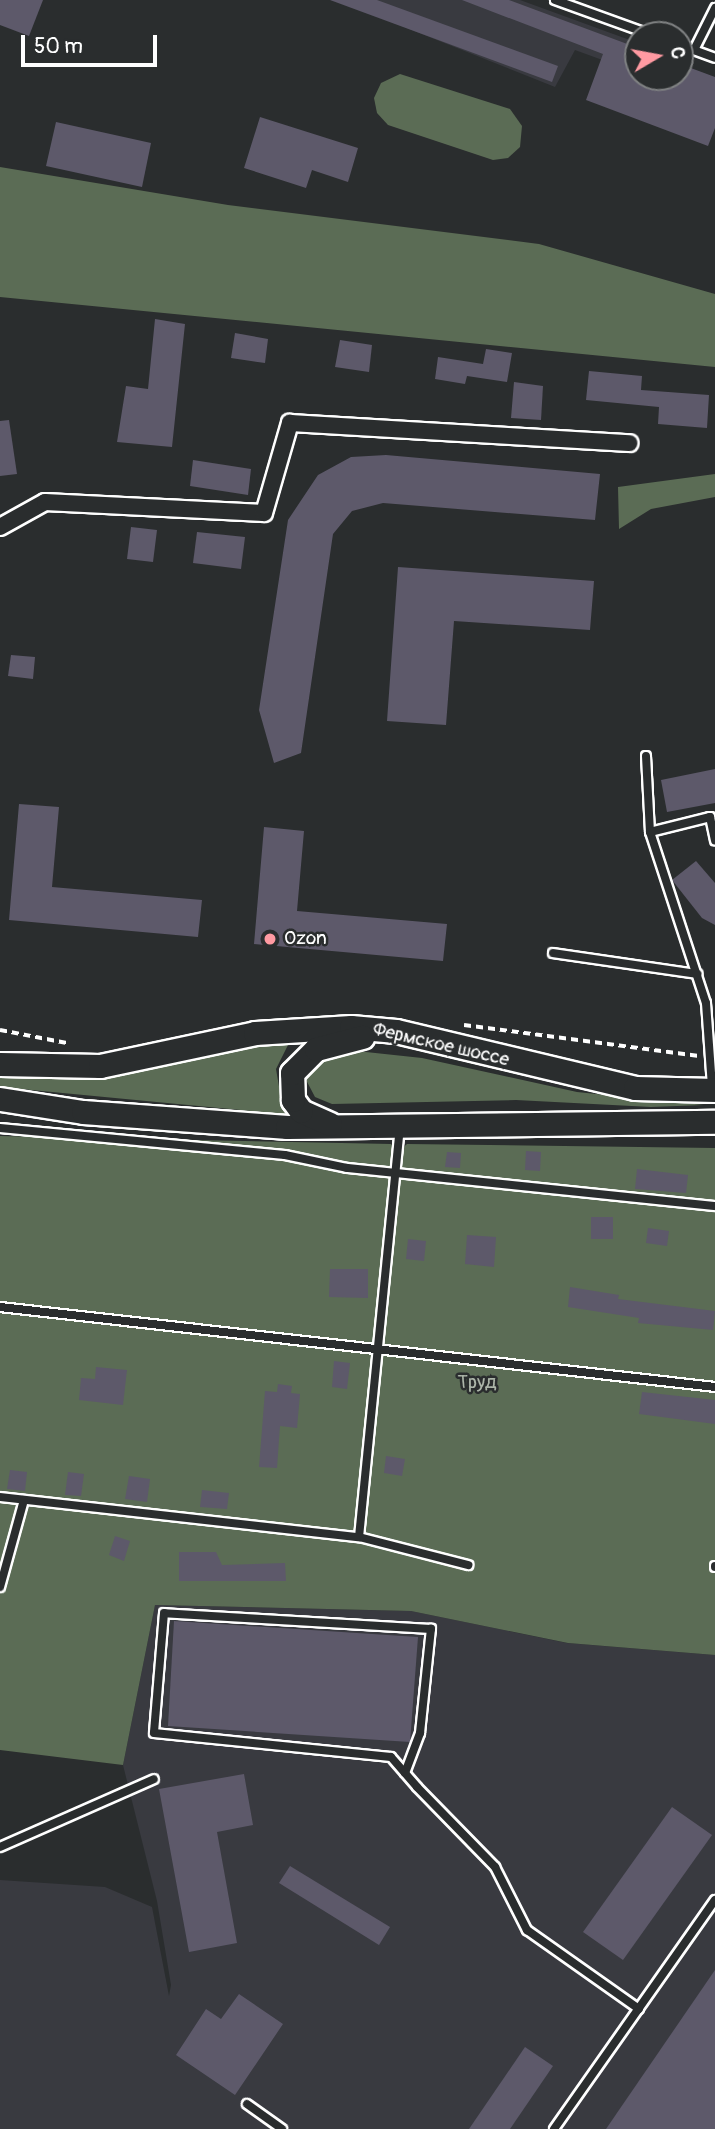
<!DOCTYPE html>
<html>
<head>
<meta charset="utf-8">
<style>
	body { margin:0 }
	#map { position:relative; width:715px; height:2129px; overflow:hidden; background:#2a2d2e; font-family:Pangolin,sans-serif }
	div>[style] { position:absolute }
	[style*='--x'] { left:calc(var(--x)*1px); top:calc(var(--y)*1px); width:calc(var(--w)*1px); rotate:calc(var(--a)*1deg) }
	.built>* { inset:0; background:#393a40 }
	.green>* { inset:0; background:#5b6c55 }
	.building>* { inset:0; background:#5d596a }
	.path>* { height:3.5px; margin-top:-1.75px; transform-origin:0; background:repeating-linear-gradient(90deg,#fff 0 7px,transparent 0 12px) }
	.roads { filter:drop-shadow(2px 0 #fff) drop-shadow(-2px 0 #fff) drop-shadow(0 2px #fff) drop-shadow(0 -2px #fff) }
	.service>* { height:8px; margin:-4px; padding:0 4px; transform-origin:4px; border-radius:4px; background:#2a2d2e }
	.minor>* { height:16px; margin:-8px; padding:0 8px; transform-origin:8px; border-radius:8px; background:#2a2d2e }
	.secondary>* { height:23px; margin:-11.5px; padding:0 11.5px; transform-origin:11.5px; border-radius:11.5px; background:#2a2d2e }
	.dots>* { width:19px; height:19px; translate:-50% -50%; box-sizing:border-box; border:4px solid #2a2d2e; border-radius:50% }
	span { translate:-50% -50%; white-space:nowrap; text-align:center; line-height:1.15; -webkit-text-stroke:5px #2a2d2e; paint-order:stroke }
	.poi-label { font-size:19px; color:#fff }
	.left { translate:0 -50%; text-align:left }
	.street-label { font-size:19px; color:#fff }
	.park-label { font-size:19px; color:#adb6aa }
	.north { position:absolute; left:624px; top:21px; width:70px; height:70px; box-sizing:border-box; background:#2a2d2e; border:2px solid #7f8182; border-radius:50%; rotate:80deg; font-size:19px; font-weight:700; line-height:28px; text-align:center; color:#fff }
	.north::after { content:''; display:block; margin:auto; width:24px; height:32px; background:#ff9aa2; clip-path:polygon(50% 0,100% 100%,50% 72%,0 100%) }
	.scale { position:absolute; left:21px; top:35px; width:136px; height:32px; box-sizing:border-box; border:4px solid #fff; border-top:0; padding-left:9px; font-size:21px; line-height:24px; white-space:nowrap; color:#fff; -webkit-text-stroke:5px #2a2d2e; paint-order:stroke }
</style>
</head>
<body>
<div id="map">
	<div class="built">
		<div style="clip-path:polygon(336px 0,520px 0,638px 43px,638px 73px,575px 50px,555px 87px)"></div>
		<div style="clip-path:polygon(155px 1605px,411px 1611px,567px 1643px,715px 1655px,715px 2129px,0 2129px,0 1880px,105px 1887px,152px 1907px,169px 1996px,171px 1985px,157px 1901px,123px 1765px)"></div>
	</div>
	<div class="green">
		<div style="clip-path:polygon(400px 74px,510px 109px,522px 126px,520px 147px,508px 158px,493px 160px,388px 125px,377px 113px,374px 98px,381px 83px)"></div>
		<div style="clip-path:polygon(0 167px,228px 205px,539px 244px,715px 294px,715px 367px,0 297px)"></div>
		<div style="clip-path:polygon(715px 474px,715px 497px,651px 509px,619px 529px,618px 487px)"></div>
		<div style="clip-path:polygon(291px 1039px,276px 1069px,281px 1098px,294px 1115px,0 1087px,0 1073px,46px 1079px,104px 1077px)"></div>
		<div style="clip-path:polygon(338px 1049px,422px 1058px,577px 1092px,704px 1105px,651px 1107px,516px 1100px,332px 1104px,315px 1097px,305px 1078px,309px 1063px)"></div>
		<div style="clip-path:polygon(0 1136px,391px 1144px,398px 1152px,407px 1144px,715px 1148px,715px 1655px,568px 1643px,411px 1611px,155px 1605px,123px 1765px,0 1750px)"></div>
	</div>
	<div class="building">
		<div style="clip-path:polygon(0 0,43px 0,29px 36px,0 25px)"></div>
		<div style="clip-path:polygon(330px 0,377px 0,558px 66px,552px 82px)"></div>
		<div style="clip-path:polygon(462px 0,509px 0,638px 48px,638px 77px,680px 77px,680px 64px,715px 77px,715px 128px,708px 146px,586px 100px,603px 54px)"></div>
		<div style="clip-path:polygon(260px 117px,358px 148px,348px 182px,312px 170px,306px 188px,244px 168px)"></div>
		<div style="clip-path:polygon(56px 122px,151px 143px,142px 187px,46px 166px)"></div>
		<div style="clip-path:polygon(155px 319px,185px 324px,172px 447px,117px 442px,126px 386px,148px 389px)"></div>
		<div style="clip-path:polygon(235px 333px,268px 339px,265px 363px,231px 358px)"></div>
		<div style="clip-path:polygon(340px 340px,372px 345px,369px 372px,335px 367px)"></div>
		<div style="clip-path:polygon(486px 349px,512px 353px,507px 382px,467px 376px,465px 384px,435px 379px,438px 357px,483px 364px)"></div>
		<div style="clip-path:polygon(589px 371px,642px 376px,641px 390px,709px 395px,707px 428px,658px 424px,659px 407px,586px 400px)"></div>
		<div style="clip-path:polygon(514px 382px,543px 386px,541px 420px,511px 418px)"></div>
		<div style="clip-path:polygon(9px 420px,17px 474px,0 476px,0 421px)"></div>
		<div style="clip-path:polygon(386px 455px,600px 474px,595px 520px,383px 503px,352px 511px,333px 534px,301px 753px,274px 763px,259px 710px,288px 520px,318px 475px,351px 457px)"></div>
		<div style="clip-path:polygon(193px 460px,251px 469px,248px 495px,190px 486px)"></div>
		<div style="clip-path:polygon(131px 527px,157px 530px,153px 562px,127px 559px)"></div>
		<div style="clip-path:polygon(197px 532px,245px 537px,241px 569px,193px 563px)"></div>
		<div style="clip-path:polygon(398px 567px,594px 581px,590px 630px,454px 621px,446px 725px,387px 721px)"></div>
		<div style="clip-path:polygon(11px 655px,35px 657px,33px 679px,8px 676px)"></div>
		<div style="clip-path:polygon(715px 769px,715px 803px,667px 812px,661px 780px)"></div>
		<div style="clip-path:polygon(19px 804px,59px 807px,52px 887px,202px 900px,198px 937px,9px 920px)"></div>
		<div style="clip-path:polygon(264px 827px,304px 831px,297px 911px,447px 924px,443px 961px,254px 944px)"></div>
		<div style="clip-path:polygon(696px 861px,715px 883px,715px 925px,702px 918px,672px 880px)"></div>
		<div style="clip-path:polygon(526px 1151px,541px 1152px,540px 1171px,525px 1170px)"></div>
		<div style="clip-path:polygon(447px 1152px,461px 1153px,460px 1168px,445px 1167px)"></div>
		<div style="clip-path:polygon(637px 1169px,688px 1175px,686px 1193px,635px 1189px)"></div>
		<div style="clip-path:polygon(591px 1217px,613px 1217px,613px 1239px,591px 1239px)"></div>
		<div style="clip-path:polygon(648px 1228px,669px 1231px,667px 1246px,646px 1243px)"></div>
		<div style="clip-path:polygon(467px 1235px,496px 1237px,494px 1267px,465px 1264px)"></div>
		<div style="clip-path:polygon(408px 1239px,426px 1241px,424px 1261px,406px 1259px)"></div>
		<div style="clip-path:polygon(330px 1269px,368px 1269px,368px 1298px,329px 1297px)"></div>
		<div style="clip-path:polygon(570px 1287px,619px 1295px,618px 1299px,715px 1311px,713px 1330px,638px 1323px,639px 1318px,568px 1307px)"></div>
		<div style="clip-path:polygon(334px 1361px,350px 1363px,347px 1389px,332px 1387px)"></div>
		<div style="clip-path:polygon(96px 1367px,127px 1370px,123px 1405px,79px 1400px,81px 1378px,95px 1379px)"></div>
		<div style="clip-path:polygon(278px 1384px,292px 1386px,291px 1393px,300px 1394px,297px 1428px,280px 1426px,277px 1468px,259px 1467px,265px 1391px,277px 1392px)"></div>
		<div style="clip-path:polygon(642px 1392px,715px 1400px,715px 1424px,639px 1414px)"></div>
		<div style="clip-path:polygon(386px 1456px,405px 1459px,402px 1476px,384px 1473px)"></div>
		<div style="clip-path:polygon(10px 1470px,27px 1472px,25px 1491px,7px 1489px)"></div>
		<div style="clip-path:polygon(68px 1472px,84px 1474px,81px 1496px,65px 1495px)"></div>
		<div style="clip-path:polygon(129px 1476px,150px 1479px,147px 1502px,125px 1499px)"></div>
		<div style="clip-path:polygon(202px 1490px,229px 1493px,227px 1509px,200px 1507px)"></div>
		<div style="clip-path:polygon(115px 1536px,130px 1541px,124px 1561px,109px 1555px)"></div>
		<div style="clip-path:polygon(179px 1552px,216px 1552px,222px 1565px,285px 1563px,286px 1581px,179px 1581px)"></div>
		<div style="clip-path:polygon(174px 1621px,418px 1637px,410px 1742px,168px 1726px)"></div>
		<div style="clip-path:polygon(244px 1774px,253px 1825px,217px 1832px,237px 1943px,189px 1952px,159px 1789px)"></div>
		<div style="clip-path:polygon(672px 1807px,712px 1835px,623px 1960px,583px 1932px)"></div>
		<div style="clip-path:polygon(290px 1866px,390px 1927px,379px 1945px,279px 1883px)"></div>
		<div style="clip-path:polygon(715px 1970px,715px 2129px,606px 2129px)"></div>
		<div style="clip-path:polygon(239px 1994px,283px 2024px,235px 2095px,176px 2055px,206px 2009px,221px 2019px)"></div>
		<div style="clip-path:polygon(525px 2047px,553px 2066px,510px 2129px,469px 2129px)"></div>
	</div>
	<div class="path">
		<div style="--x:464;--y:1025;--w:237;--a:7.5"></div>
		<div style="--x:0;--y:1030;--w:68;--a:11"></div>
	</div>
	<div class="roads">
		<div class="service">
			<div style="--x:555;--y:0;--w:103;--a:19.8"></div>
			<div style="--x:680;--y:45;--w:37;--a:20"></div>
			<div style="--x:694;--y:50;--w:47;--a:-63.4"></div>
			<div style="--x:646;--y:756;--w:76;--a:87"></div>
			<div style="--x:650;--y:832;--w:180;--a:71.9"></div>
			<div style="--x:706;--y:1003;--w:84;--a:85.9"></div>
			<div style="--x:650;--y:832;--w:62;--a:-14"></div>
			<div style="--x:710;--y:817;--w:24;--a:78"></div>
			<div style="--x:553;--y:953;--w:146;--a:8.3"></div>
			<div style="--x:0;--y:1128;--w:286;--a:5.4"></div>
			<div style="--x:285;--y:1155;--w:63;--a:11.8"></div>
			<div style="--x:347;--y:1168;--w:370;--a:5.9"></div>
			<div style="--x:0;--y:1307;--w:719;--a:6.38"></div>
			<div style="--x:0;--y:1497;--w:361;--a:6.4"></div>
			<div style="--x:359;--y:1537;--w:113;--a:14.4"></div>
			<div style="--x:359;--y:1537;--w:412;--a:-84.3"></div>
			<div style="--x:715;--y:1566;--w:1;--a:90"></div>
			<div style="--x:0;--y:1587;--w:90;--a:-74.6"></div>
			<div style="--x:405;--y:1773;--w:43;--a:-69.4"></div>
			<div style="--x:420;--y:1733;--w:105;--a:-84"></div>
			<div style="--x:431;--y:1629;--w:267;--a:-176.6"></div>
			<div style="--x:164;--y:1613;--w:120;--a:94.8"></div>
			<div style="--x:154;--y:1733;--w:238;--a:5.8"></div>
			<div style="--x:391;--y:1757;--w:40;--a:49"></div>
			<div style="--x:417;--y:1787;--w:112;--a:45.7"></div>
			<div style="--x:495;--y:1867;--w:71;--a:63.1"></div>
			<div style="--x:527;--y:1930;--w:137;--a:35.2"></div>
			<div style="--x:0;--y:1847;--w:168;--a:-23.8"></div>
			<div style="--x:247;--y:2104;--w:43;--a:35.5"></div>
			<div style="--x:554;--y:2129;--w:280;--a:-54.9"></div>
		</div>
		<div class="minor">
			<div style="--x:0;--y:527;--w:51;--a:-29.1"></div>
			<div style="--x:45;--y:502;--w:219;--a:2.9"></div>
			<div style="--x:264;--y:513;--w:94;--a:-73.9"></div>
			<div style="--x:290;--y:423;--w:340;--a:3.4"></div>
		</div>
		<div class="secondary">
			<div style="--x:0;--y:1064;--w:100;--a:1.1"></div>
			<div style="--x:100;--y:1066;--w:158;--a:-12"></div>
			<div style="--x:255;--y:1033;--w:96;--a:-3.6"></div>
			<div style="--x:351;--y:1027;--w:45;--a:5.1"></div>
			<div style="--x:396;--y:1031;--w:246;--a:13.4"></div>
			<div style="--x:635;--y:1088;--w:80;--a:1.4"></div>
			<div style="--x:0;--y:1099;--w:84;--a:8.9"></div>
			<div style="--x:83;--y:1112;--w:205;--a:4.2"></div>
			<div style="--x:287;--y:1127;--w:428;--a:-0.7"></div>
			<div style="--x:330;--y:1124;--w:32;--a:-156"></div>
			<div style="--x:301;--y:1111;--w:14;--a:-126"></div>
			<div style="--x:293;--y:1100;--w:27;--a:-92"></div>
			<div style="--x:292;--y:1073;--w:34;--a:-45"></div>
			<div style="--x:316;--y:1049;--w:48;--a:-14.6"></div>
		</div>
	</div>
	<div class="dots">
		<div style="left:270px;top:939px;background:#ff9aa2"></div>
	</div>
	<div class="poi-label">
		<span class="left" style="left:284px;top:939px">Ozon</span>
	</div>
	<div class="street-label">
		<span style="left:441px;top:1045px;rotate:13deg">Фермское шоссе</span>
	</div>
	<div class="park-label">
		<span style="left:477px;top:1383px">Труд</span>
	</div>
	<div class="north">С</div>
	<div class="scale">50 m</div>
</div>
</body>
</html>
